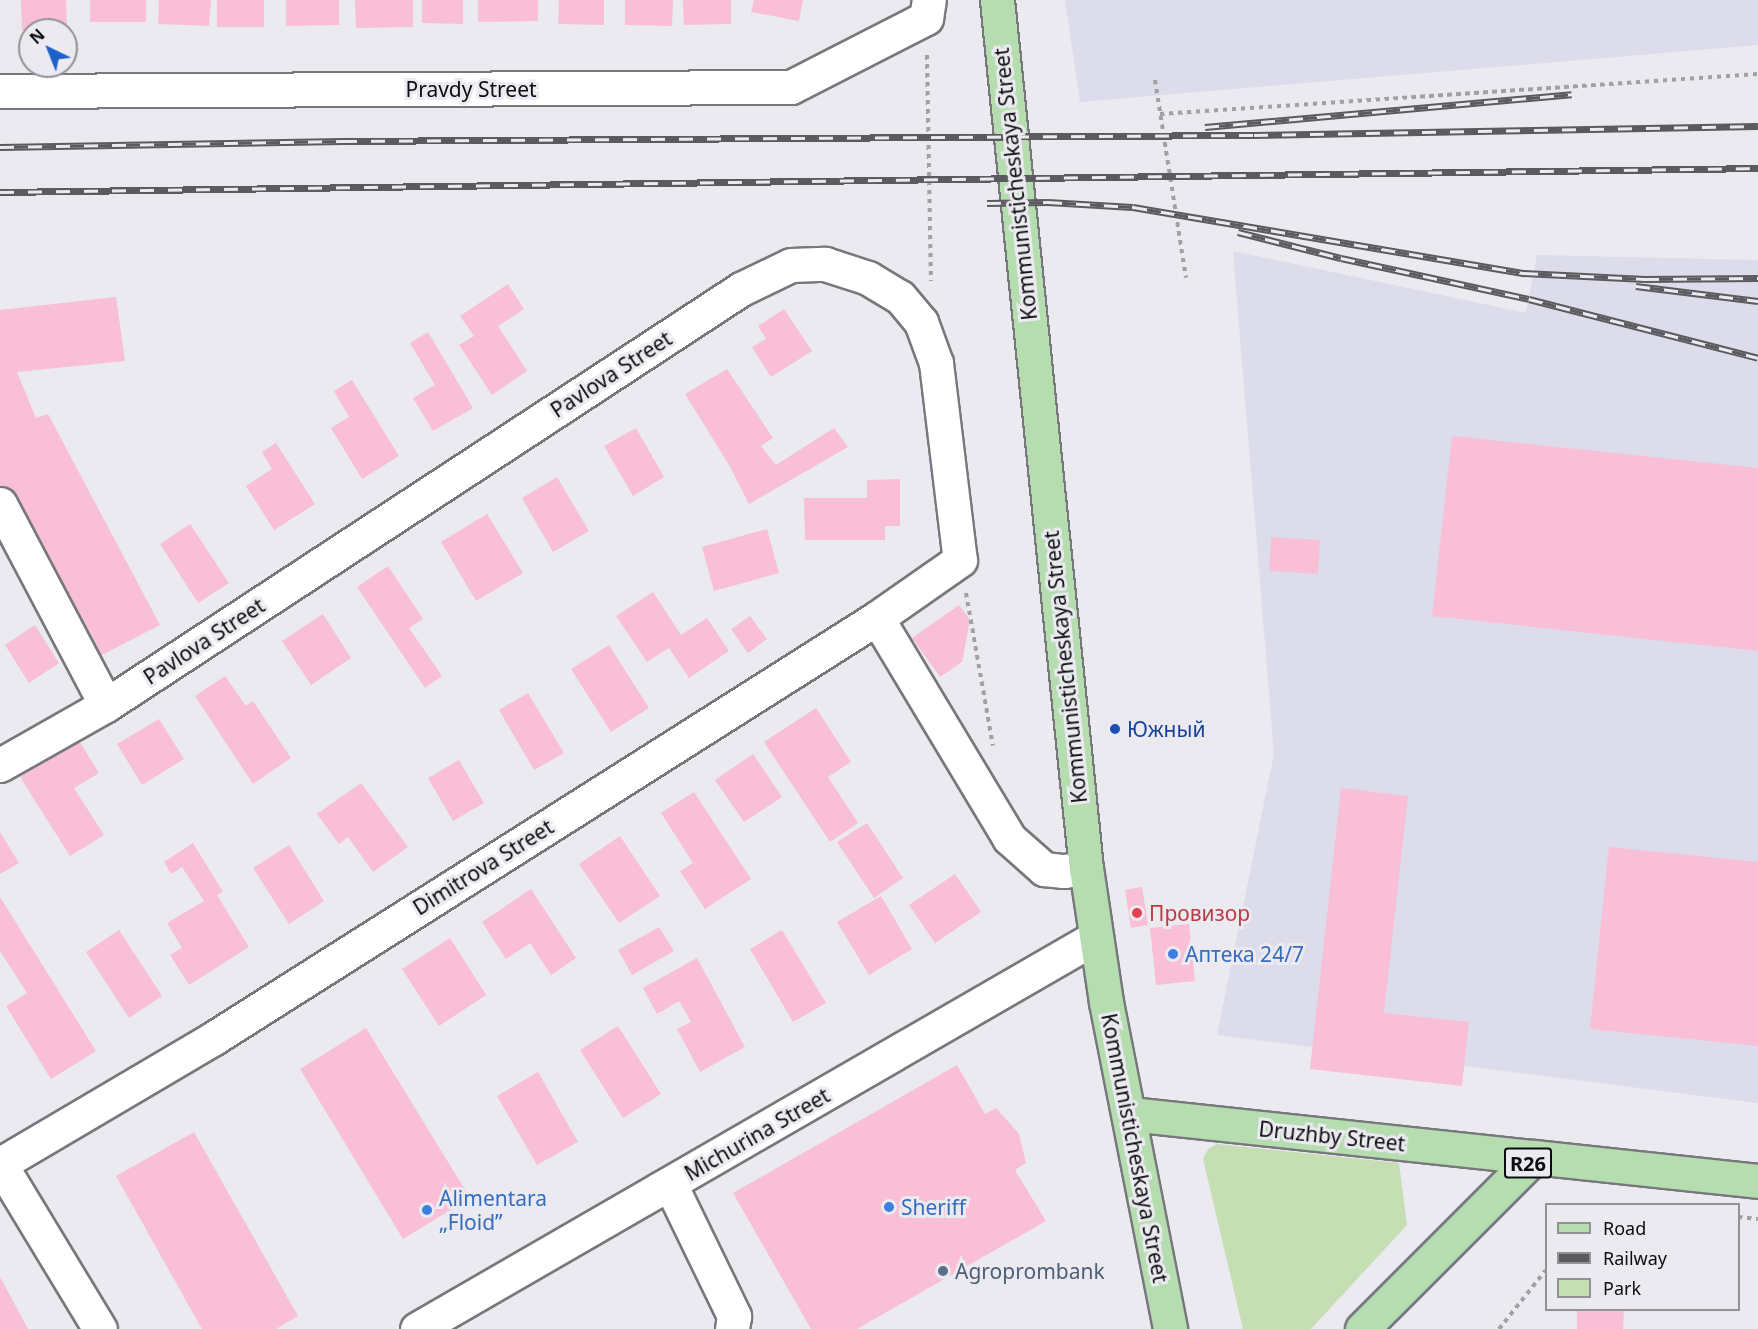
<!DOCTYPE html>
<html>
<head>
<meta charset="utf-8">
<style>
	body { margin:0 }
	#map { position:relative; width:1758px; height:1329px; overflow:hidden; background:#eaeaf0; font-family:"Noto Sans",sans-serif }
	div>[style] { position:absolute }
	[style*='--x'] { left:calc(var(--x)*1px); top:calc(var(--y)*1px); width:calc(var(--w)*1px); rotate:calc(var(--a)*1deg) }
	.built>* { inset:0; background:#dcdcea }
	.green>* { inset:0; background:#c5deb3 }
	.building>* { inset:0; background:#f8bfd6 }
	.path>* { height:4px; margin-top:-2px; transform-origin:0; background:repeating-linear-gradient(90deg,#a1a0a5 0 4.5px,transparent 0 9px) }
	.roads { filter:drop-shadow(2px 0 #77777c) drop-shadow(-2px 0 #77777c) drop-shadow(0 2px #77777c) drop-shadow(0 -2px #77777c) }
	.minor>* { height:33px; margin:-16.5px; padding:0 16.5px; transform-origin:16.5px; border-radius:16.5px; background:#fff }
	.major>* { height:33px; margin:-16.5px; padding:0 16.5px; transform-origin:16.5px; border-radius:16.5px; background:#b5ddb0 }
	.rail>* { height:7px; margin-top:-3.5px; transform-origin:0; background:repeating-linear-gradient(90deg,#eaeaf0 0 14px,#5b5a5e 0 28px); box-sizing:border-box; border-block:2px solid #5b5a5e }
	.dots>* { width:16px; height:16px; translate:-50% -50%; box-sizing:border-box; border:3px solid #eaeaf0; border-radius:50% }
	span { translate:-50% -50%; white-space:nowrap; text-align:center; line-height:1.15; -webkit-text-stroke:6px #eaeaf0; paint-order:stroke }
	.shield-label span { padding:2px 4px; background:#eaeaf0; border:2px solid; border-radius:4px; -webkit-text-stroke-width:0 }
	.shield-label { font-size:20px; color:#0d0c0f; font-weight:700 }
	.street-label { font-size:21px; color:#0d0c0f }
	.transit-label { font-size:21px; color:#164399 }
	.left { translate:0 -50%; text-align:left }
	.health-label { font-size:21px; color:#be3a42 }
	.shop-label { font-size:21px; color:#366cbe }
	.service-label { font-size:21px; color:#4e5e75 }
	.legend { position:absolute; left:1545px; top:1203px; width:195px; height:108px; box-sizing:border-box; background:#eaeaf0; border:2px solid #929196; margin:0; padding:8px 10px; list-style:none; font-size:18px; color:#0d0c0f }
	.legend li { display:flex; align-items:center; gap:12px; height:30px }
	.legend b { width:30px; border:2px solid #929196 }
	.north { position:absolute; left:18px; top:18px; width:60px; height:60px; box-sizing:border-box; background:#eaeaf0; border:2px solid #929196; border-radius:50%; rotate:317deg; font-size:16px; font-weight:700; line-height:24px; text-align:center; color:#0d0c0f }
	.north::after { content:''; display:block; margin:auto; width:21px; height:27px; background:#1d5fcb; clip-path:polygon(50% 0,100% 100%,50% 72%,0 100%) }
</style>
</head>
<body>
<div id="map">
	<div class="built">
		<div style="clip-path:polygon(1065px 0,1758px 0,1758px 45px,1080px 102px)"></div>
		<div style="clip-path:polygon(1233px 251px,1526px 313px,1537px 255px,1758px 260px,1758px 1103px,1217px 1035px,1274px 754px)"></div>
	</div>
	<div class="green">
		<div style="clip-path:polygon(1217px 1144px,1399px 1163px,1407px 1225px,1311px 1329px,1243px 1329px,1203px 1159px,1208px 1149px)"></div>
	</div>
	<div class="building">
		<div style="clip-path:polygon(21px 0,66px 0,67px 28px,22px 30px)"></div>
		<div style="clip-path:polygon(90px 0,146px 0,146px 22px,90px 22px)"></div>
		<div style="clip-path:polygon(159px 0,211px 0,209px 26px,158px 24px)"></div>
		<div style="clip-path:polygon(217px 0,264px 0,264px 27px,217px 27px)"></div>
		<div style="clip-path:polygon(286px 0,339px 0,339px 25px,286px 26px)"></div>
		<div style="clip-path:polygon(355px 0,413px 0,413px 27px,356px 28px)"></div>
		<div style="clip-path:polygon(422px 0,463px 0,463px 24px,422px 23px)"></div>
		<div style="clip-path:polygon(478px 0,538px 0,538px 21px,478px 22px)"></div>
		<div style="clip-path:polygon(559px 0,604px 0,604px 25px,558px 24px)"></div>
		<div style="clip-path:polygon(625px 0,673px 0,672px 26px,625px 25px)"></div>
		<div style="clip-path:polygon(683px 0,731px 0,731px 24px,684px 25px)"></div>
		<div style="clip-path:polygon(754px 0,803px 0,799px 21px,751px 12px)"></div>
		<div style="clip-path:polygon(508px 284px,524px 309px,498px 326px,527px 371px,492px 395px,459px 345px,474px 336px,460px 316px)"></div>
		<div style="clip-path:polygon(116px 297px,125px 361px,17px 372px,36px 418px,48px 414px,160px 625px,92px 660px,0 490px,0 310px)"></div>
		<div style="clip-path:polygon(784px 309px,812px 351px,771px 377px,752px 347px,766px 339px,758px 326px)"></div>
		<div style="clip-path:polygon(428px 332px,473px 408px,433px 431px,413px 398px,435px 385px,410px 343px)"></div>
		<div style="clip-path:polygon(727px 369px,773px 438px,761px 446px,776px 465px,834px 428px,848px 447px,749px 504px,729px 465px,685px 394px)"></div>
		<div style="clip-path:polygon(352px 380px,399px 456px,362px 479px,331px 428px,349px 417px,334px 391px)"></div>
		<div style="clip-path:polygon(636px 428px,664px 477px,633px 496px,604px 446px)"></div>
		<div style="clip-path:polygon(1452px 436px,1758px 468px,1758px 651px,1432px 616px)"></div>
		<div style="clip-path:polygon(276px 443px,315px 504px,274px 530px,246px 486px,272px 469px,262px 452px)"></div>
		<div style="clip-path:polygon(557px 477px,589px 531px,553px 552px,522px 498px)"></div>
		<div style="clip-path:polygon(900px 479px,900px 526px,885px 526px,885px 540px,805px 540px,804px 498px,867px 498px,867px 480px)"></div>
		<div style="clip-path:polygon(487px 514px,523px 573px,476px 601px,441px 542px)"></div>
		<div style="clip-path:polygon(190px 524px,229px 583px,198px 603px,160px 544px)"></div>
		<div style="clip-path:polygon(767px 529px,779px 573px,714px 591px,702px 547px)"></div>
		<div style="clip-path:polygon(1271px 537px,1320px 540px,1318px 574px,1269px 571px)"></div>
		<div style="clip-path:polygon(388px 566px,423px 619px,409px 628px,442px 676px,425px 688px,357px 587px)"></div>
		<div style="clip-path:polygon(653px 592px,681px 635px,707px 618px,729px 651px,689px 678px,669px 648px,647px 662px,616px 616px)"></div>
		<div style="clip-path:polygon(959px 605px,970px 620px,962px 662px,940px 677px,912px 638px)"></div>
		<div style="clip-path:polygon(323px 614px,351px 658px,311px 685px,282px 641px)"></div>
		<div style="clip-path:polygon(750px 616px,767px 639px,748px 653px,731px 629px)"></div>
		<div style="clip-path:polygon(35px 625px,59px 663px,29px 683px,5px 645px)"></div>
		<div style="clip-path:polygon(609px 645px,649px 708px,611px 732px,571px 669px)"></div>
		<div style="clip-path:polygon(225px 676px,246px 706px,253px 701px,291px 758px,253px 784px,195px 696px)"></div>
		<div style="clip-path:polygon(528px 693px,564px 753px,534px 770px,499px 710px)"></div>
		<div style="clip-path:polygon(816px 708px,851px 762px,828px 777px,858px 823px,830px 842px,764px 742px)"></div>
		<div style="clip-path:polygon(159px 719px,184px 759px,142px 785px,117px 744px)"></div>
		<div style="clip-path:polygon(78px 739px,99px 773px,74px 788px,104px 835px,70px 856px,20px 777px)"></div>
		<div style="clip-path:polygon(753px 754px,782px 797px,744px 822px,715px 780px)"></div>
		<div style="clip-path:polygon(459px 760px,484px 803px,453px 821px,428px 778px)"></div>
		<div style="clip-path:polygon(361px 783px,408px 847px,373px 872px,348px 837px,339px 844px,317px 814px)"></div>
		<div style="clip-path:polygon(1341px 788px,1408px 796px,1384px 1013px,1469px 1022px,1462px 1086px,1310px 1069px)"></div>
		<div style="clip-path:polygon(694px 792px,751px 879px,705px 909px,680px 871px,693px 863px,661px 813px)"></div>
		<div style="clip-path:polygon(867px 823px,903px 878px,874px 898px,837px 842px)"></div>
		<div style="clip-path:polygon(0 832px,19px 863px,0 874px)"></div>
		<div style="clip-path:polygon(620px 836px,660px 896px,619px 923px,579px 864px)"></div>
		<div style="clip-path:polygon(193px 843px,223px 892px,217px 895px,249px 947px,189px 985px,170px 955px,182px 948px,167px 923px,204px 901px,182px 867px,171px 874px,164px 862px)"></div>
		<div style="clip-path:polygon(289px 845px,324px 901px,289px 924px,253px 868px)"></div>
		<div style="clip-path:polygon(1609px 847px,1758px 862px,1758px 1046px,1590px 1029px)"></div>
		<div style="clip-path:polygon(955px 874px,981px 912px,935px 943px,909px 905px)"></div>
		<div style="clip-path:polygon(1142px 887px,1148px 925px,1131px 928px,1125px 890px)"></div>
		<div style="clip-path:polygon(531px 889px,576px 958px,551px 975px,530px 943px,506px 959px,482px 922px)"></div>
		<div style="clip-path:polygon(881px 896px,912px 949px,869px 975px,837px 922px)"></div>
		<div style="clip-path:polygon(0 897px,96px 1051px,51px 1079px,6px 1006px,27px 993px,0 951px)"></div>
		<div style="clip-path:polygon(1189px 924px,1195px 981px,1156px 985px,1150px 928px)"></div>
		<div style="clip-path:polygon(659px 927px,674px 951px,632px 975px,618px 950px)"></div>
		<div style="clip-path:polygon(119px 930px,162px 996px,129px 1018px,86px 952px)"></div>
		<div style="clip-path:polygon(782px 930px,826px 1003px,793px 1022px,750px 949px)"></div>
		<div style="clip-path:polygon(450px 938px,486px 995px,439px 1026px,402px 969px)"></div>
		<div style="clip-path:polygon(697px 958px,745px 1047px,700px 1072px,677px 1029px,691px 1022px,679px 1001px,657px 1014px,643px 988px)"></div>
		<div style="clip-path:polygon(618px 1026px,661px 1094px,623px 1118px,580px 1050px)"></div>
		<div style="clip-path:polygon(366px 1028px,470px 1198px,403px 1239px,300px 1069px)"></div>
		<div style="clip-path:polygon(957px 1065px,985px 1114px,996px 1108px,1019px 1134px,1026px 1163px,1015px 1170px,1046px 1221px,857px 1329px,811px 1329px,733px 1193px)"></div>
		<div style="clip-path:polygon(538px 1072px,578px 1142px,537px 1165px,497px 1096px)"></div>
		<div style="clip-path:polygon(194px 1132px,298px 1316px,276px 1329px,202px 1329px,116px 1176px)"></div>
		<div style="clip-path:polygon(0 1277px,28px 1329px,0 1329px)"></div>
		<div style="clip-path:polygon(1577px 1310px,1624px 1310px,1623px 1329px,1577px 1329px)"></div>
	</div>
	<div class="path">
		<div style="--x:927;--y:55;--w:226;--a:89"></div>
		<div style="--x:1155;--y:80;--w:200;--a:81.1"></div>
		<div style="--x:1160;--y:114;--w:599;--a:-3.83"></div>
		<div style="--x:966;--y:593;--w:155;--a:80"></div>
		<div style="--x:1738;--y:1217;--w:20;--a:6"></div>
		<div style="--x:1499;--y:1329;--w:75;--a:-51.5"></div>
	</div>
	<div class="roads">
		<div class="minor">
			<div style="--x:0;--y:91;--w:791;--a:-0.29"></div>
			<div style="--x:791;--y:87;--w:152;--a:-27.1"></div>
			<div style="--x:926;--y:18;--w:18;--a:-81"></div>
			<div style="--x:0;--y:504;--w:227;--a:62.2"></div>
			<div style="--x:877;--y:618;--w:257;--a:59"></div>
			<div style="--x:1009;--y:838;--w:47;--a:41.5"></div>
			<div style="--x:1044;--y:869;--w:20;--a:6"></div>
			<div style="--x:1064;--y:871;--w:22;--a:-8"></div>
			<div style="--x:0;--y:765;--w:122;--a:-29.5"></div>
			<div style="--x:106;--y:705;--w:759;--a:-33.23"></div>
			<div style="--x:741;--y:289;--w:55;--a:-25.6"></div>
			<div style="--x:791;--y:265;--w:34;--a:-2"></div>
			<div style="--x:825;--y:264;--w:45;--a:18"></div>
			<div style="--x:868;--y:278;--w:37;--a:31"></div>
			<div style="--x:900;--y:297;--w:33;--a:50"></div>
			<div style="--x:921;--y:322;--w:44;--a:69.9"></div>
			<div style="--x:936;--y:363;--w:198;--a:83.1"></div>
			<div style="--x:960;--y:560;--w:101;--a:145.1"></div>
			<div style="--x:877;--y:618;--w:785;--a:147.65"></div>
			<div style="--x:214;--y:1038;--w:248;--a:149.5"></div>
			<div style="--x:0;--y:1164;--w:193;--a:58.8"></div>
			<div style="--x:670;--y:1184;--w:147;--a:64.1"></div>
			<div style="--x:734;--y:1316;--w:13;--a:99"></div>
			<div style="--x:417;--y:1329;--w:784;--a:-30"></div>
		</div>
		<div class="major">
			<div style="--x:997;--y:0;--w:873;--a:84.15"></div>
			<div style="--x:1086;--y:868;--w:135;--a:81.5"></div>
			<div style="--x:1106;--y:1002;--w:333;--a:78.9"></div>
			<div style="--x:1130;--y:1114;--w:406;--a:6.1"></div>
			<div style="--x:1362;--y:1329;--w:243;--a:-45"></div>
			<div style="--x:1534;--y:1157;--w:225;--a:6.1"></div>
		</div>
	</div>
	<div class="rail">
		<div style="--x:1205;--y:127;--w:368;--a:-5.1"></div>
		<div style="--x:0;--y:147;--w:343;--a:-1"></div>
		<div style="--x:343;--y:141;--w:911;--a:-0.38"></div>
		<div style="--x:1254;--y:135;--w:504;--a:-1.02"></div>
		<div style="--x:0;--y:192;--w:1758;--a:-0.78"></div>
		<div style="--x:987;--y:203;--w:61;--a:-0.9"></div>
		<div style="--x:1048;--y:202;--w:85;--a:3.4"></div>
		<div style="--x:1133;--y:207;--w:397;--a:9.6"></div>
		<div style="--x:1524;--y:273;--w:121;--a:2.8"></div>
		<div style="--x:1645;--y:279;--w:113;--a:-0.5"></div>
		<div style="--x:1238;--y:232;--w:106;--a:14.2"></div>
		<div style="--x:1341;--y:258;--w:192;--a:12.3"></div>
		<div style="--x:1529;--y:299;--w:236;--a:14.4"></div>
		<div style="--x:1636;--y:286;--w:123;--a:7"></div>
	</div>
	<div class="dots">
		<div style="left:1115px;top:729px;background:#1a4fb4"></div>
		<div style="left:1137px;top:913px;background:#e0444e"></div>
		<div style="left:1173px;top:954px;background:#3f7fe0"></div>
		<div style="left:889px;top:1207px;background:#3f7fe0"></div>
		<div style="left:427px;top:1210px;background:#3f7fe0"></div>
		<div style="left:943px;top:1271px;background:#5c6f8a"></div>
	</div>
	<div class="shield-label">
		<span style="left:1528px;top:1163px">R26</span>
	</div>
	<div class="street-label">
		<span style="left:471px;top:89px">Pravdy Street</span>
		<span style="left:1015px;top:184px;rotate:-96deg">Kommunisticheskaya Street</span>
		<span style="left:611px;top:374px;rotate:-33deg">Pavlova Street</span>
		<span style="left:204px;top:641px;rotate:-33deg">Pavlova Street</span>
		<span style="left:1065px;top:667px;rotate:-96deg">Kommunisticheskaya Street</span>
		<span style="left:483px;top:867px;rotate:-32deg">Dimitrova Street</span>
		<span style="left:757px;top:1134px;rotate:-30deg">Michurina Street</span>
		<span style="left:1332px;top:1136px;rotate:6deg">Druzhby Street</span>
		<span style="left:1135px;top:1148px;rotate:79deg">Kommunisticheskaya Street</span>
	</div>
	<div class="transit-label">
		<span class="left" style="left:1127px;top:729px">Южный</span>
	</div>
	<div class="health-label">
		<span class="left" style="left:1149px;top:913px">Провизор</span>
	</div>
	<div class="shop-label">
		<span class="left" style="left:1185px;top:954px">Аптека 24/7</span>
		<span class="left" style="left:439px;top:1210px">Alimentara<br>„Floid”</span>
		<span class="left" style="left:901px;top:1207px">Sheriff</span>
	</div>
	<div class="service-label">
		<span class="left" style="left:955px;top:1271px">Agroprombank</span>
	</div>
	<ul class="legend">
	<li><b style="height:8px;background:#b5ddb0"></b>Road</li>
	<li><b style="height:8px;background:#5b5a5e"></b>Railway</li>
	<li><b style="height:16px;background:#c5deb3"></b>Park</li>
	</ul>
	<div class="north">N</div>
</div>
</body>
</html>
